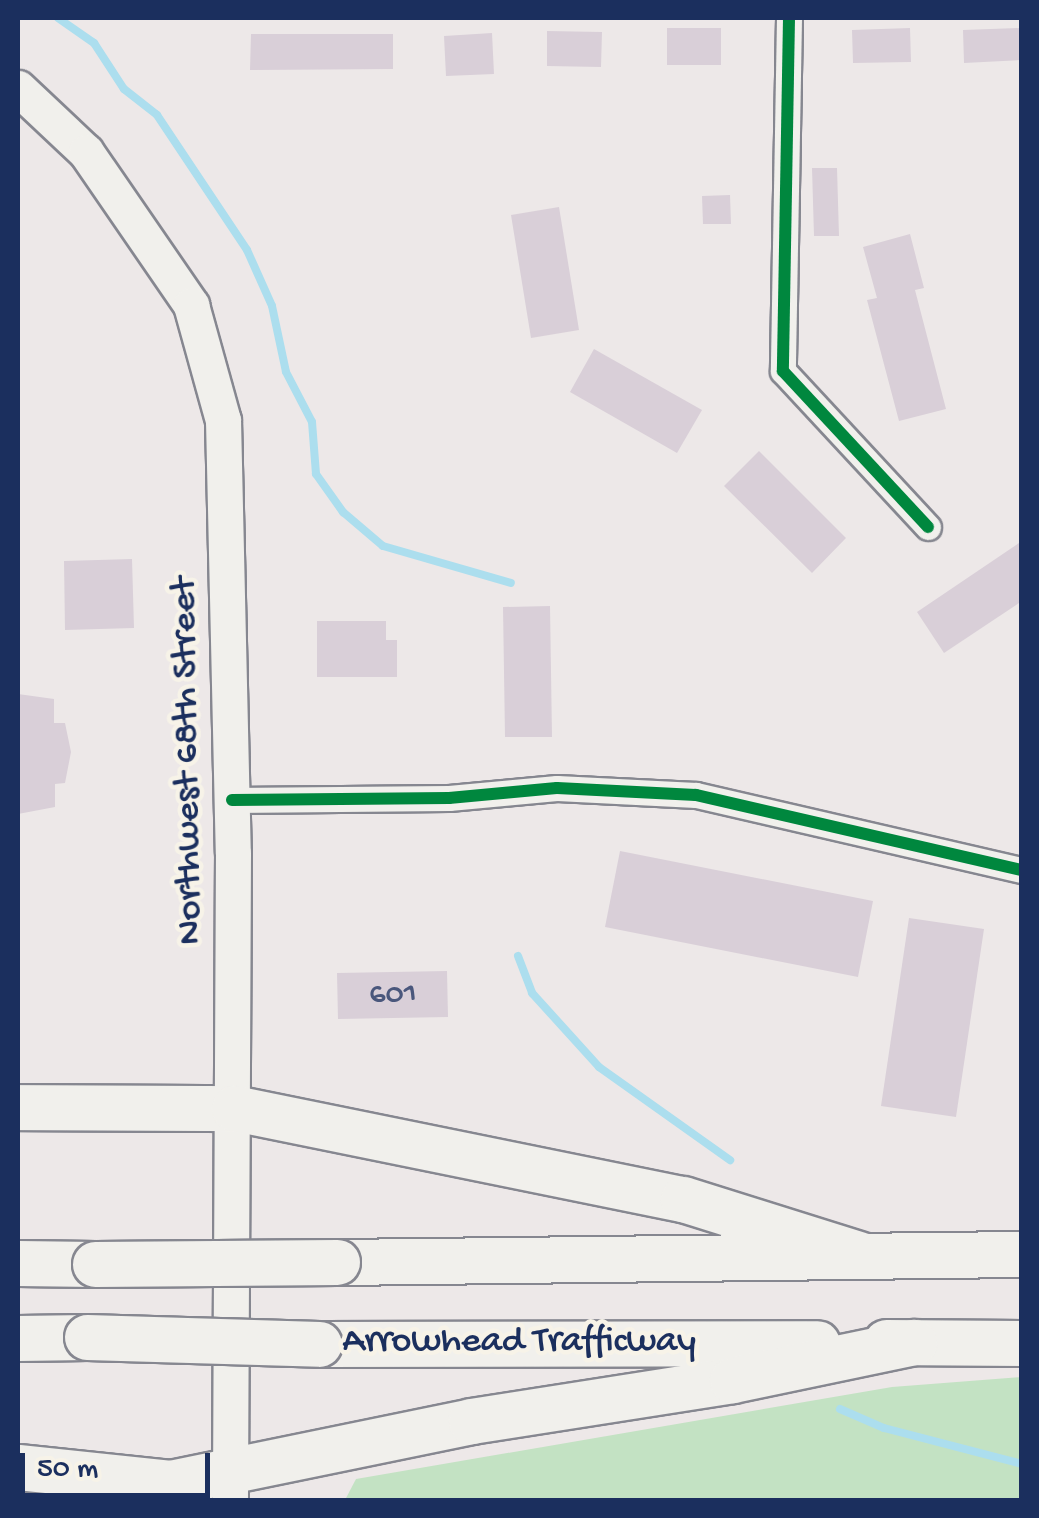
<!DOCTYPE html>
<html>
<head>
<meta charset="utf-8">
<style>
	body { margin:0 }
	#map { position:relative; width:1039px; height:1518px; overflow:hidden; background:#ede8e8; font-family:"Gochi Hand",sans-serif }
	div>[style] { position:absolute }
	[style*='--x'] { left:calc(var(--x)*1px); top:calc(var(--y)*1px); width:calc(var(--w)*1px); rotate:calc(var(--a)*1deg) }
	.green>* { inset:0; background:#c3e2c3 }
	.stream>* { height:8px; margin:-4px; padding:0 4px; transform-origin:4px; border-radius:4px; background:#acdeee }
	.building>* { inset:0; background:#d9cfd8 }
	.roads { filter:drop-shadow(2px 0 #868790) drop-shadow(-2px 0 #868790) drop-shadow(0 2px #868790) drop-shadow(0 -2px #868790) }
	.minor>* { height:25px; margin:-12.5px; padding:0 12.5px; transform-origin:12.5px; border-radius:12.5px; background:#f1f0ec }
	.secondary>* { height:35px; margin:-17.5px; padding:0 17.5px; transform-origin:17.5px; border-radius:17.5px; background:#f1f0ec }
	.motorway>* { height:45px; margin:-22.5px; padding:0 22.5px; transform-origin:22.5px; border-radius:22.5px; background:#f1f0ec }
	.bridges { filter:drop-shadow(2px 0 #868790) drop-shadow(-2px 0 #868790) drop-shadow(0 2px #868790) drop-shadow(0 -2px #868790) }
	.motorway-bridge>* { height:45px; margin:-22.5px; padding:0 22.5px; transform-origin:22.5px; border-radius:22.5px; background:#f1f0ec }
	.cycleway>* { height:12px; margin:-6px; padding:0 6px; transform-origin:6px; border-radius:6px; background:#00873e }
	span { translate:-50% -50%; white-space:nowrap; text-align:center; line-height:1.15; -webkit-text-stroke:9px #f7f3e8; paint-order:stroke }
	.number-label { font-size:32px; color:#4a577c }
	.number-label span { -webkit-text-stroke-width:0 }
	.street-label { font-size:38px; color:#1b2f5e }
	.frame { position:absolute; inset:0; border:20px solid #1b2f5e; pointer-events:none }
	.scale { position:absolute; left:20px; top:1453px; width:190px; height:45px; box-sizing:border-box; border:5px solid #1b2f5e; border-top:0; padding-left:12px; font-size:30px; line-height:35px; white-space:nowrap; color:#1b2f5e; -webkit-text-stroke:8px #f7f3e8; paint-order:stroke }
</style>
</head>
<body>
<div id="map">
	<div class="green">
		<div style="clip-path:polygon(1021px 1377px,1021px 1500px,345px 1500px,356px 1479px,892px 1387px)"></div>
	</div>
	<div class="stream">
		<div style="--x:58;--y:18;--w:44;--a:34.8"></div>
		<div style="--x:94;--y:43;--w:55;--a:56.9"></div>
		<div style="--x:124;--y:89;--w:42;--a:38.2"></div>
		<div style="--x:157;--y:115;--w:162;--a:56.3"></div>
		<div style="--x:247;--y:250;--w:61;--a:65.9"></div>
		<div style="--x:272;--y:306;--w:67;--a:78"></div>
		<div style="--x:286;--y:372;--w:56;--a:62.5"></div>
		<div style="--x:312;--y:422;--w:52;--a:85.6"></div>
		<div style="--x:316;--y:474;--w:47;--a:54.6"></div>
		<div style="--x:343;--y:512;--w:52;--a:40.4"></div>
		<div style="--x:383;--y:546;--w:133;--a:16.1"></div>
		<div style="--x:518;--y:956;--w:40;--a:69"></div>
		<div style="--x:532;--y:993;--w:100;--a:47.8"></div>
		<div style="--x:599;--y:1067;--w:161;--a:35.4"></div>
		<div style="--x:840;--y:1409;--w:48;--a:23.4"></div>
		<div style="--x:884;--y:1428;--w:143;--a:14.6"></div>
	</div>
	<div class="building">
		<div style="clip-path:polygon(667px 28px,721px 28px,721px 65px,667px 65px)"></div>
		<div style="clip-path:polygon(910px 28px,911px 62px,853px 63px,852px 30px)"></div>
		<div style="clip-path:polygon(1020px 28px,1021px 60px,964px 63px,963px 30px)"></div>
		<div style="clip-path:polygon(547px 31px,602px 32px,601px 67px,547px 66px)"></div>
		<div style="clip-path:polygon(492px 33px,494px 74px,446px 76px,444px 36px)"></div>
		<div style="clip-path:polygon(251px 34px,393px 34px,393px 69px,250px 70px)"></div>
		<div style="clip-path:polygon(812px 168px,837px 168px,839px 236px,814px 236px)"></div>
		<div style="clip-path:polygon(730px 195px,731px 224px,703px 224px,702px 196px)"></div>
		<div style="clip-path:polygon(559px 207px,579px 330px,531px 338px,511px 215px)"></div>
		<div style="clip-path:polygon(910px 234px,924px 288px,915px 290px,946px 409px,899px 421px,867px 300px,877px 298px,863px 247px)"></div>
		<div style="clip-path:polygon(594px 349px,702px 410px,677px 453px,570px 392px)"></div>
		<div style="clip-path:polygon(759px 451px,846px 538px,812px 573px,724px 486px)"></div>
		<div style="clip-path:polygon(1022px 541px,1022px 601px,944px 653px,917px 612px)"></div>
		<div style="clip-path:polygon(132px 559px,134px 628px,65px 630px,64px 561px)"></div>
		<div style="clip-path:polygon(550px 606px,552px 737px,505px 737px,503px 607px)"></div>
		<div style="clip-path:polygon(317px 621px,386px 621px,386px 640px,397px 640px,397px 677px,317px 677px)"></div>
		<div style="clip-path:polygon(18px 694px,54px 699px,54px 723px,65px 723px,71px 752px,65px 783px,55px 784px,55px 807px,18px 814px)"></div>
		<div style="clip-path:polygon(620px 851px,873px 901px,858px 977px,605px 927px)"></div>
		<div style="clip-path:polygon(909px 918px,984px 929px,956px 1117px,881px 1106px)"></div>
		<div style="clip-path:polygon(447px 971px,448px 1017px,338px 1019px,337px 973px)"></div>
	</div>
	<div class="roads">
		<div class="minor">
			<div style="--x:789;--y:18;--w:353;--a:91"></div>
			<div style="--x:783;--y:371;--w:213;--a:47.1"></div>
			<div style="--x:232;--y:800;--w:217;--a:-0.5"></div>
			<div style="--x:449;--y:798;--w:108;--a:-5.3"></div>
			<div style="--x:557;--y:788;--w:139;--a:2.9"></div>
			<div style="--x:696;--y:795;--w:335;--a:13"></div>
		</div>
		<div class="secondary">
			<div style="--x:18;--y:88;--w:93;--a:43.3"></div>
			<div style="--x:86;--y:152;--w:186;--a:55.5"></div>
			<div style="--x:191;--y:305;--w:119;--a:74.5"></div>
			<div style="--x:223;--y:420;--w:433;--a:88.7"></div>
			<div style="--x:233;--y:853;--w:647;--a:90.27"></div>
		</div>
		<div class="motorway">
			<div style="--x:18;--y:1107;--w:216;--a:0.3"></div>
			<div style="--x:234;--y:1108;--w:458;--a:11.5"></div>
			<div style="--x:683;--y:1199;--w:184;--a:17.4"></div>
			<div style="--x:337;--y:1262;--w:685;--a:-0.67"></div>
			<div style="--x:18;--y:1263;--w:77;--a:0.7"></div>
			<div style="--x:18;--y:1338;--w:69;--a:-0.8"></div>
			<div style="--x:886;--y:1342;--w:136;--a:0.4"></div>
			<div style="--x:319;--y:1344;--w:498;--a:-0.1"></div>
			<div style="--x:18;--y:1467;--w:153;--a:6"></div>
			<div style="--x:170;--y:1483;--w:307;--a:-11.6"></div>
			<div style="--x:471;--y:1421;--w:264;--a:-8.9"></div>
			<div style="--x:732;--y:1380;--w:186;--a:-11.8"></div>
		</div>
	</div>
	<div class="bridges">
		<div class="motorway-bridge">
			<div style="--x:95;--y:1264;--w:242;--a:-0.5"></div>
			<div style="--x:87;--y:1337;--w:232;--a:1.7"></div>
		</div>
	</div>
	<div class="cycleway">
		<div style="--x:789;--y:18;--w:353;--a:91"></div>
		<div style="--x:783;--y:371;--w:213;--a:47.1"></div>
		<div style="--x:232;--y:800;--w:217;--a:-0.5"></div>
		<div style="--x:449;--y:798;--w:108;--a:-5.3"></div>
		<div style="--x:557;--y:788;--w:139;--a:2.9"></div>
		<div style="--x:696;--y:795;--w:335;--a:13"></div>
	</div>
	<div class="number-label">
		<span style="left:393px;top:995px">601</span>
	</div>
	<div class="street-label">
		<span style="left:189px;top:761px;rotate:-91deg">Northwest 68th Street</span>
		<span style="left:519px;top:1343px">Arrowhead Trafficway</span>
	</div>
	<div class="frame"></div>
	<div class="scale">50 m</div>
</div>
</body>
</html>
